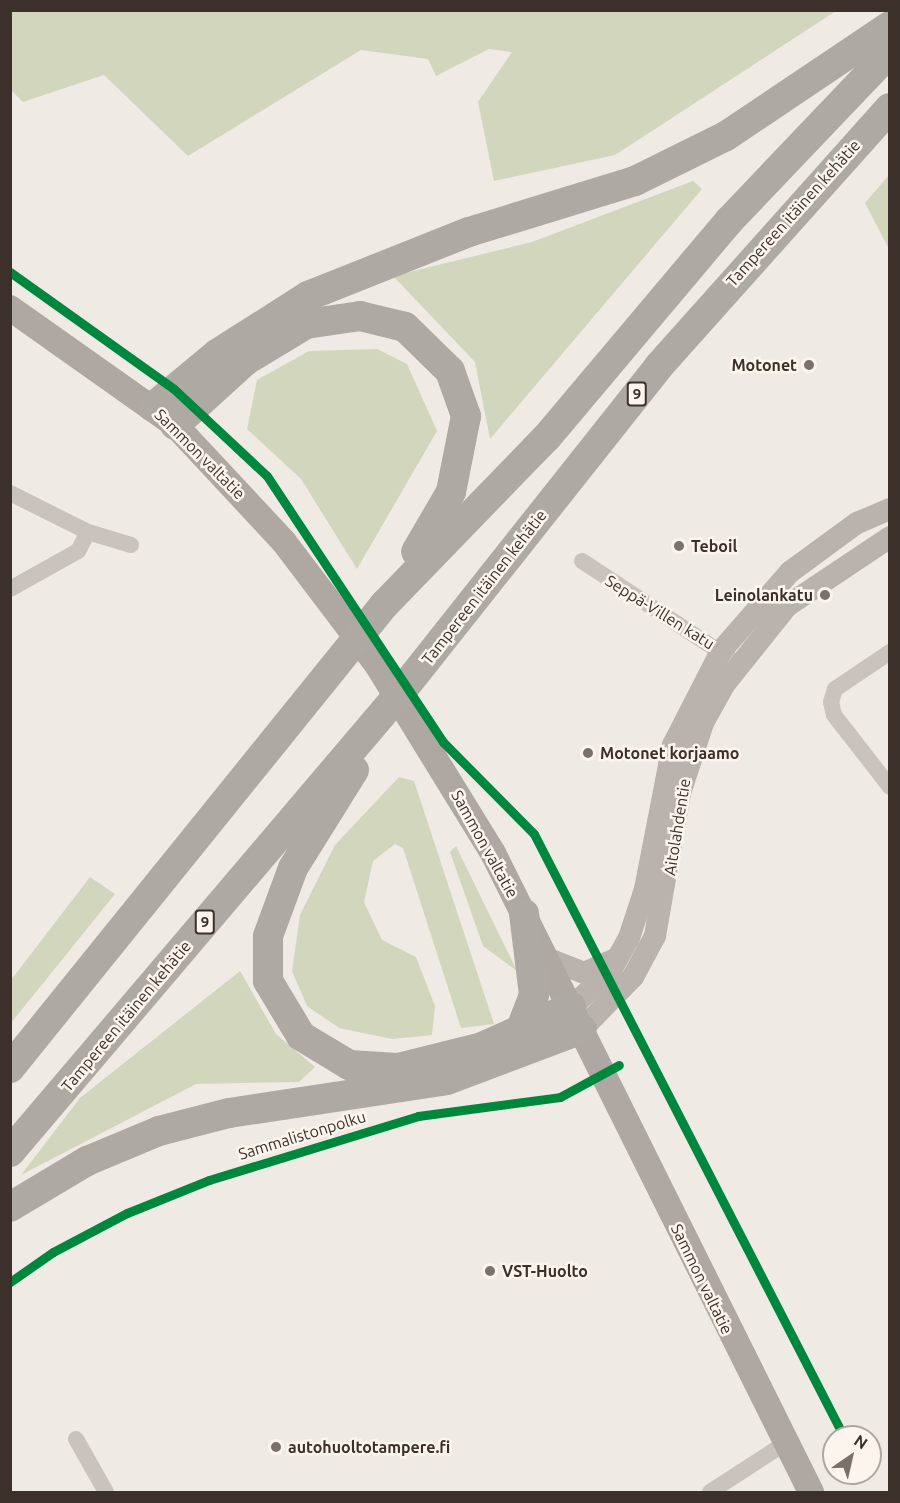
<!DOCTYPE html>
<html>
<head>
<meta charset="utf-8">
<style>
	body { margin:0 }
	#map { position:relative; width:900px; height:1503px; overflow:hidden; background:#f0eae4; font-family:Ubuntu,sans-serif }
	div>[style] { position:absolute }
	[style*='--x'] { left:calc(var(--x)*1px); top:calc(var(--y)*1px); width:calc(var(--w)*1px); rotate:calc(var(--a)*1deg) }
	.green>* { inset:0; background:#d1d6bd }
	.street>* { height:16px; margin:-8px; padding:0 8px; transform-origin:8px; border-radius:8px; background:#cac3bd }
	.secondary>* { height:22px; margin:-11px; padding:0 11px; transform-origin:11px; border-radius:11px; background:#bab3ad }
	.primary>* { height:26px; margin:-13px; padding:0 13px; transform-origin:13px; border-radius:13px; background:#afa7a2 }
	.highway>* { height:30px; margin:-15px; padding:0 15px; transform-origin:15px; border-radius:15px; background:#afa9a3 }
	.cycleway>* { height:9px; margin:-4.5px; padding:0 4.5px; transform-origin:4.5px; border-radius:4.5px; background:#00873e }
	.dots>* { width:16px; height:16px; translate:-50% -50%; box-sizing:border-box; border:3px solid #fcf5ed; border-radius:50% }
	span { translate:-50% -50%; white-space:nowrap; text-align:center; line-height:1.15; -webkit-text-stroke:5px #fcf5ed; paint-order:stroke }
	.shield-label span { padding:2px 4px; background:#fcf5ed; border:2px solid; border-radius:4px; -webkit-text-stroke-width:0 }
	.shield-label { font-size:15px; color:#3c302a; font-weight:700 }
	.street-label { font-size:16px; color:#3c302a }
	.poi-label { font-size:16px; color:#3c302a; font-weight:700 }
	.right { translate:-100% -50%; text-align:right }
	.left { translate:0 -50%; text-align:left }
	.frame { position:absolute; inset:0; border:12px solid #3c302a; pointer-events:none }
	.north { position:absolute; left:822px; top:1425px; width:60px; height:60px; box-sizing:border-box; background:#fcf5ed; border:2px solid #afa69f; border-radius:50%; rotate:34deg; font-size:16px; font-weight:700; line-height:24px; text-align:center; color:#3c302a }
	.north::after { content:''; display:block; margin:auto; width:21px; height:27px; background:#7b716b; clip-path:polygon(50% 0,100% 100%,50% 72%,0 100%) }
</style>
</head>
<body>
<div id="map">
	<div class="green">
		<div style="clip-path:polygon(10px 11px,11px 10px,836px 11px,615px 155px,494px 181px,478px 102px,512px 52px,489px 49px,436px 76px,428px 59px,361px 50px,188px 156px,104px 75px,23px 102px,11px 90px)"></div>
		<div style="clip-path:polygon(889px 175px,890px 176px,889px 249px,865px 203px)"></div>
		<div style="clip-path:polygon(693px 181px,702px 189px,490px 439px,475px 362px,393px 276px,532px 242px)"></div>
		<div style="clip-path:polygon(377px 349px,407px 364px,437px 431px,357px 569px,301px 479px,247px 429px,257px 380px,309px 351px)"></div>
		<div style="clip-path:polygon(399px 777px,414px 781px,494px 1024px,461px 1028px,403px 848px,395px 844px,373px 861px,364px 902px,382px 940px,416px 957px,435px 1006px,432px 1035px,392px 1039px,339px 1028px,307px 1006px,292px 971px,300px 915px,335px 845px)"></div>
		<div style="clip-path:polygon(456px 846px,517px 971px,483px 946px,450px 852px)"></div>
		<div style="clip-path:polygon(90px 877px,115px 894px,11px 1023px,11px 980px)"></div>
		<div style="clip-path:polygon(240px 971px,276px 1034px,315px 1067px,299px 1082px,196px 1084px,21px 1175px,80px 1098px)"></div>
	</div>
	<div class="street">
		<div style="--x:10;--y:493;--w:87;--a:26.6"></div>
		<div style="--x:88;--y:532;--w:45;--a:16.8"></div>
		<div style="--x:582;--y:561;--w:187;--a:33.4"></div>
		<div style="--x:10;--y:589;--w:78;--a:-29.2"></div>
		<div style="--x:78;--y:551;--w:21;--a:-62"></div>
		<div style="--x:890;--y:652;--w:66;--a:146.1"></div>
		<div style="--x:835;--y:689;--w:14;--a:107"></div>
		<div style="--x:831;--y:702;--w:13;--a:77"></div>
		<div style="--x:834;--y:715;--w:91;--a:52.1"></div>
		<div style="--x:76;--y:1439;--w:61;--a:60.5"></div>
		<div style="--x:710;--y:1492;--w:88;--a:-33"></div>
	</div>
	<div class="secondary">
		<div style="--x:546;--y:958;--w:41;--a:21.5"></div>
		<div style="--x:584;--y:973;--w:35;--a:-24"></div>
		<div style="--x:571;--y:1007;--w:52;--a:-41.9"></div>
		<div style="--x:610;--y:972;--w:39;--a:-61"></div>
		<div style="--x:629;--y:938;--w:52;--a:-71.9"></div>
		<div style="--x:645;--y:889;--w:147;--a:-79"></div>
		<div style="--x:673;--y:745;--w:106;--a:-62.9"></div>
		<div style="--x:721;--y:651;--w:105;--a:-48.9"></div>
		<div style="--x:790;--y:572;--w:83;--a:-36.2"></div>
		<div style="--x:857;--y:523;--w:36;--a:-23"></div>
		<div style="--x:582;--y:1029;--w:73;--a:-45.6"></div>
		<div style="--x:633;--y:977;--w:47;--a:-61.8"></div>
		<div style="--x:655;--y:936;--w:145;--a:-80.1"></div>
		<div style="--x:680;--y:793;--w:74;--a:-71.8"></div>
		<div style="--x:703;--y:723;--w:43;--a:-61.1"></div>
		<div style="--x:724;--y:685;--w:101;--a:-51.4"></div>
		<div style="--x:787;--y:606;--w:124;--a:-33.8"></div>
	</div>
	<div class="primary">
		<div style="--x:10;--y:308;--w:202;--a:35.3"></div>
		<div style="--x:175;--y:425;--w:160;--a:47"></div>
		<div style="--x:284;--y:542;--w:152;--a:52.8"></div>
		<div style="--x:376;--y:663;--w:223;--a:58.4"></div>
		<div style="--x:493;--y:853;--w:714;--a:63.54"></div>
	</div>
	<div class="highway">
		<div style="--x:153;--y:407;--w:83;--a:-39.6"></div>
		<div style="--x:217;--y:354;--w:108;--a:-32.5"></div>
		<div style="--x:308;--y:296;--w:173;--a:-21.7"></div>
		<div style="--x:469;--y:232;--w:174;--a:-17.1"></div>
		<div style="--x:635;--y:181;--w:102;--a:-26.3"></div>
		<div style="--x:726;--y:136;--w:197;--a:-33.9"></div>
		<div style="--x:175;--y:425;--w:95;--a:-42.4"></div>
		<div style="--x:245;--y:361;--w:71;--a:-31.2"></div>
		<div style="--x:306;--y:324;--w:55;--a:-8.4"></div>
		<div style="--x:360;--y:316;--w:46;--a:13.7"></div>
		<div style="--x:405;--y:327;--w:63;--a:44.4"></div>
		<div style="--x:450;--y:371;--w:48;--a:70.4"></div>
		<div style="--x:466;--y:416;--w:77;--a:101.2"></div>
		<div style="--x:451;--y:492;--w:69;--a:120.3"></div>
		<div style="--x:354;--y:770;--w:115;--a:121.9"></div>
		<div style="--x:293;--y:868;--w:72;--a:110.2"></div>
		<div style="--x:268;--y:936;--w:45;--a:90"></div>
		<div style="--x:268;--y:981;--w:64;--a:59"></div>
		<div style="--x:301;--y:1036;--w:56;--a:31.1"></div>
		<div style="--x:349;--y:1065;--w:49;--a:3.5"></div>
		<div style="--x:398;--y:1068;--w:87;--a:-14"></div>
		<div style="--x:482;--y:1047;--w:98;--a:-24.2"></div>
		<div style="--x:519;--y:1034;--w:42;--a:-69"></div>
		<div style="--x:534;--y:995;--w:82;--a:-97"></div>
		<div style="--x:10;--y:1068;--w:595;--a:-51.07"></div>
		<div style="--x:384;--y:605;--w:234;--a:-45.9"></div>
		<div style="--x:547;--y:437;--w:282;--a:-49.9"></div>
		<div style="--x:729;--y:221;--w:233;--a:-46.4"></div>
		<div style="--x:10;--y:1152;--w:602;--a:-49.65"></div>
		<div style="--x:400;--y:693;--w:417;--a:-51.6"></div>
		<div style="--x:659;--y:366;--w:346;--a:-48.2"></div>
		<div style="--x:10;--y:1207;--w:90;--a:-30.9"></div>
		<div style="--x:87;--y:1161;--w:78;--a:-22.6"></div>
		<div style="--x:159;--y:1131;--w:72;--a:-14.4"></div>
		<div style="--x:229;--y:1113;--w:220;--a:-8.6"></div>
		<div style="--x:447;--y:1080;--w:144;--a:-20.7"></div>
	</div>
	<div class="cycleway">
		<div style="--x:10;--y:272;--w:201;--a:35.5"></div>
		<div style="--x:174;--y:389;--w:127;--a:43.1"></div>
		<div style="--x:267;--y:476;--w:319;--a:56.5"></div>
		<div style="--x:443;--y:742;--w:129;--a:45.3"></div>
		<div style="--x:534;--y:834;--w:678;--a:62.79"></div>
		<div style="--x:10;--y:1282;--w:52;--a:-34.9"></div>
		<div style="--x:53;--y:1252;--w:84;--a:-27.8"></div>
		<div style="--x:127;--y:1213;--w:88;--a:-21.9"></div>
		<div style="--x:209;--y:1180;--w:219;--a:-17"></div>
		<div style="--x:418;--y:1116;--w:143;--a:-7.6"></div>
		<div style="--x:560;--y:1097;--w:67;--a:-28.5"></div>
	</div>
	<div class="dots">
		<div style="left:809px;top:365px;background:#7b716b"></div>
		<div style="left:679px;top:546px;background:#7b716b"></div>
		<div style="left:825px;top:595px;background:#7b716b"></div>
		<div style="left:588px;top:753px;background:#7b716b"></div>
		<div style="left:490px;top:1271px;background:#7b716b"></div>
		<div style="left:276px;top:1447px;background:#7b716b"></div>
	</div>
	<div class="shield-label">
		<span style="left:637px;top:394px">9</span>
		<span style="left:205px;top:922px">9</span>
	</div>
	<div class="street-label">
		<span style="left:793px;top:213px;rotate:-48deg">Tampereen itäinen kehätie</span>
		<span style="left:200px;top:454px;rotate:45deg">Sammon valtatie</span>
		<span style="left:484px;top:587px;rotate:-52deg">Tampereen itäinen kehätie</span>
		<span style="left:660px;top:612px;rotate:32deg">Seppä-Villen katu</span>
		<span style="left:677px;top:827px;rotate:-81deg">Aitolahdentie</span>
		<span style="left:485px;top:844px;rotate:61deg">Sammon valtatie</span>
		<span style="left:126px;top:1016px;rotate:-50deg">Tampereen itäinen kehätie</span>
		<span style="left:302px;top:1135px;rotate:-17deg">Sammalistonpolku</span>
		<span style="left:702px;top:1279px;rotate:64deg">Sammon valtatie</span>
	</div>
	<div class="poi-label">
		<span class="right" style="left:797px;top:365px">Motonet</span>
		<span class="left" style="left:691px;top:546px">Teboil</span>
		<span class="right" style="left:813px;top:595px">Leinolankatu</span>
		<span class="left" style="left:600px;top:753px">Motonet korjaamo</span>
		<span class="left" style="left:502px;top:1271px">VST-Huolto</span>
		<span class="left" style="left:288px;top:1447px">autohuoltotampere.fi</span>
	</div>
	<div class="frame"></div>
	<div class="north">N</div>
</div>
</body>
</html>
